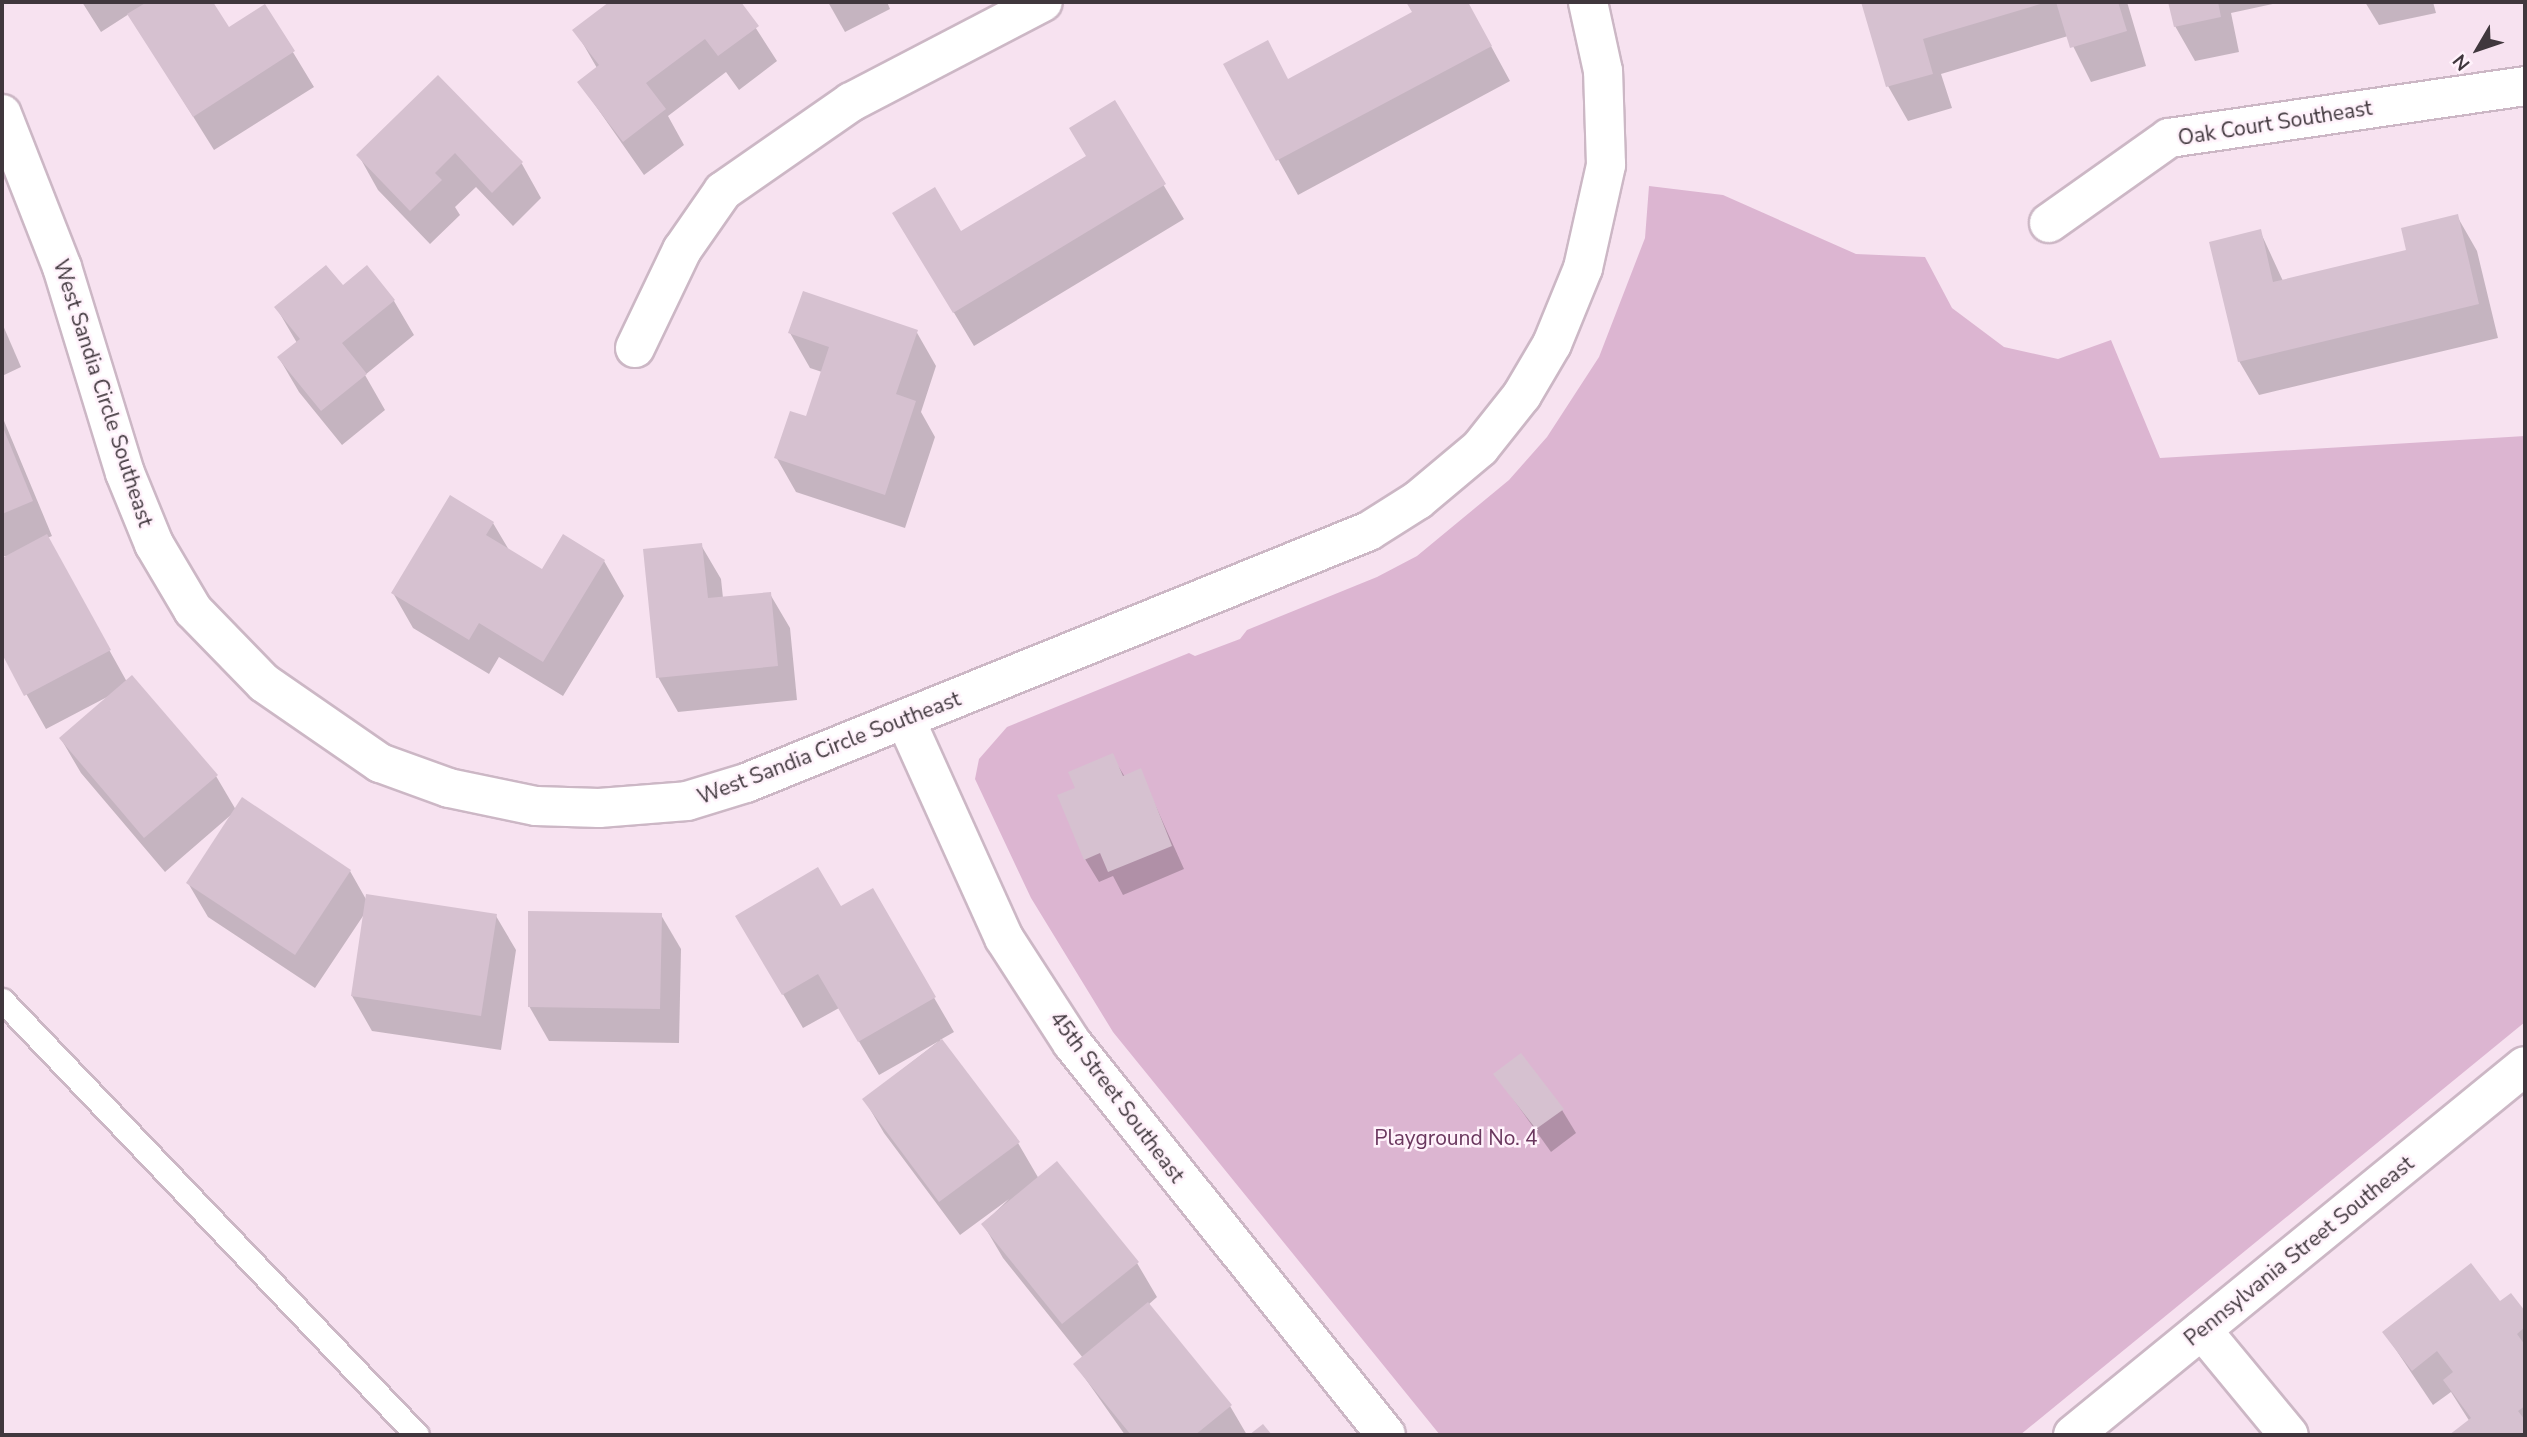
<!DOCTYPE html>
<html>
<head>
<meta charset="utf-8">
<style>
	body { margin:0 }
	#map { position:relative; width:2527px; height:1437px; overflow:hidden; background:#f7e2f0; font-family:"Nunito Sans",sans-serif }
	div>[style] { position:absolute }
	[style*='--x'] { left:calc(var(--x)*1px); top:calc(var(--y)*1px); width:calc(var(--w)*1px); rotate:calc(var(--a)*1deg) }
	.green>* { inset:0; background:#dcb5d1 }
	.shadow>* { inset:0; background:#0003 }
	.building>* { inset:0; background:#d6c1d0 }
	.roads { filter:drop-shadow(2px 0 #ccb7c5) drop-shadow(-2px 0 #ccb7c5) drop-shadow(0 2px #ccb7c5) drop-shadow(0 -2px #ccb7c5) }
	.service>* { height:23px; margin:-11.5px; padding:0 11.5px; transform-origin:11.5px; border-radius:11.5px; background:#fff }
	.minor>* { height:38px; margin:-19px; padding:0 19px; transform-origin:19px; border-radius:19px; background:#fff }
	span { translate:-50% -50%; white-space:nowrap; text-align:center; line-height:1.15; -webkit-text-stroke:5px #fff2fb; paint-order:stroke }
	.street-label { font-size:21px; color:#40373d }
	.park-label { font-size:21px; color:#6a375e }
	.frame { position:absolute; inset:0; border:4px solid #40373d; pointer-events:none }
	.north { position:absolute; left:2443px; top:14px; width:70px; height:70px; -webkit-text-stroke:5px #fff2fb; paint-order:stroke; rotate:231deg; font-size:19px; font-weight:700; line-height:28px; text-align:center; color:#40373d }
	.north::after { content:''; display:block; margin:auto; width:24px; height:32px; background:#40373d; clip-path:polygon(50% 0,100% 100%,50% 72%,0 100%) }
</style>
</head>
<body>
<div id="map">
	<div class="green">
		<div style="clip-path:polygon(1649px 186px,1723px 195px,1856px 254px,1925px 257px,1952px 308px,2004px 347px,2058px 359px,2111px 340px,2160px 458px,2525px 436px,2525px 1022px,2020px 1435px,1440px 1435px,1113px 1032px,1031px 898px,975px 779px,979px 759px,1007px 727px,1189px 653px,1195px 656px,1240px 639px,1247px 630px,1377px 577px,1417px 556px,1509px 480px,1547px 437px,1599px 357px,1645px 238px)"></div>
	</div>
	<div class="shadow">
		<div style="clip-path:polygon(82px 2px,211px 2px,228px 29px,265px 6px,314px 87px,214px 150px,129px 14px,101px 32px)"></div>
		<div style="clip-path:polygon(612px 2px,739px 2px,777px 61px,739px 90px,726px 72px,668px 116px,684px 145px,644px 175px,579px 82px,597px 68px,575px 30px)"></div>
		<div style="clip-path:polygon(828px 2px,887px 2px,890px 9px,845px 32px)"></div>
		<div style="clip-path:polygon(1408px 2px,1467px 2px,1510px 81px,1298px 195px,1225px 64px,1289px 81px,1414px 13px)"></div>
		<div style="clip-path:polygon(1863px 2px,2127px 2px,2146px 66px,2091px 82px,2068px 36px,1941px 74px,1952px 108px,1908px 121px,1888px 86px)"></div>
		<div style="clip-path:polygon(2170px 2px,2282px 2px,2231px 13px,2239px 52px,2195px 61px,2175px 26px)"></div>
		<div style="clip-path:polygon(2365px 2px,2433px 2px,2436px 13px,2379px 25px)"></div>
		<div style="clip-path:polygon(438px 78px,522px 164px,541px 198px,513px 226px,476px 187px,455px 207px,460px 215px,430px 244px,378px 190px,359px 156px)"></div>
		<div style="clip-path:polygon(1114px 103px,1184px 219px,974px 346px,915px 248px,960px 234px,1088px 157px)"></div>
		<div style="clip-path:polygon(2457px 216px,2477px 251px,2498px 338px,2259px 395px,2239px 361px,2260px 231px,2283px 281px,2408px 251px)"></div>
		<div style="clip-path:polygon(343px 288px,394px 301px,414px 335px,365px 375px,385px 410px,342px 445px,299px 392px,279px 358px,297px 343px,276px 307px)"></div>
		<div style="clip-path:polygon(2px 323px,21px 367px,2px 376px)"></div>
		<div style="clip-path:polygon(916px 331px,936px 366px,921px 412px,935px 437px,905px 528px,796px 492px,776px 457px,807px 418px,822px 372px,810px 368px,790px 333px)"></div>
		<div style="clip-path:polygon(2px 416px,52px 536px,47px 538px,127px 682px,132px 678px,216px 776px,236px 810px,350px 871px,367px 901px,496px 916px,516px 950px,501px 1050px,372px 1031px,352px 996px,365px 913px,315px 988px,208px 917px,188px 883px,232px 814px,165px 872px,81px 773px,61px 739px,109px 696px,46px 729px,2px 651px,2px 560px,10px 556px,2px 556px)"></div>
		<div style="clip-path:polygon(493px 523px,509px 550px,542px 571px,604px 561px,624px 596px,563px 696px,499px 657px,489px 674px,413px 628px,393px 593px)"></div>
		<div style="clip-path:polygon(701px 545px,721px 579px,723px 598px,770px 594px,790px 628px,797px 700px,678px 712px,658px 677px)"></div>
		<div style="clip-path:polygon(1112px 756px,1125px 777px,1140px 771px,1184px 869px,1123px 895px,1113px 876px,1099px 882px,1085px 859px,1077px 789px)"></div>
		<div style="clip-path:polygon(872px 891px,954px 1032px,940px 1040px,1018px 1143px,1039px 1179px,1137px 1263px,1157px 1297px,1148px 1305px,1230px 1406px,1247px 1435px,1125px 1435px,1075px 1364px,1083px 1358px,1003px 1258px,983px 1224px,1009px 1199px,960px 1235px,884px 1133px,864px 1099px,939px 1041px,879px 1075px,839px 1008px,803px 1028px,737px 916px,841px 909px)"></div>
		<div style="clip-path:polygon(661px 915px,681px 949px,679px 1043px,549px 1041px,529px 1006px)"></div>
		<div style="clip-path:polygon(1496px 1075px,1562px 1110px,1576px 1133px,1551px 1152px)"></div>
		<div style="clip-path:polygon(2511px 1295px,2525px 1314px,2525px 1435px,2452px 1435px,2470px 1422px,2451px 1392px,2433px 1405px,2384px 1332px,2500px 1303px)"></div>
	</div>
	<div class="building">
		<div style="clip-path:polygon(147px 2px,213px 2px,229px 27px,265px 4px,295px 51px,193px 117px,127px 14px)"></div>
		<div style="clip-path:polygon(609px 2px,741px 2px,759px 26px,718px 56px,705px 39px,646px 83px,666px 109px,623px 142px,577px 82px,599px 65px,572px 30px)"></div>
		<div style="clip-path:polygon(1406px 2px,1468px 2px,1492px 46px,1276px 161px,1223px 64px,1268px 40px,1288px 79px,1412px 12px)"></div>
		<div style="clip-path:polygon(1861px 2px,2047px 2px,1923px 39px,1933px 74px,1886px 87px)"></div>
		<div style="clip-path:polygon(2056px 2px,2118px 2px,2127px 31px,2070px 48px)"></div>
		<div style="clip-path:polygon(2168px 2px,2218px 2px,2221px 17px,2174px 27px)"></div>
		<div style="clip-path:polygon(438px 75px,523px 162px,492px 193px,455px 153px,435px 173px,442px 180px,410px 211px,356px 155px)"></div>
		<div style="clip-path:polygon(1115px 100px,1166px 184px,953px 313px,892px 213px,935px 187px,961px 231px,1086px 156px,1069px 128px)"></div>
		<div style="clip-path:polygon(2458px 214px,2479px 304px,2238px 362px,2209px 242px,2261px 229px,2273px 282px,2406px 250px,2401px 228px)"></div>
		<div style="clip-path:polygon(326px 265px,343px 285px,367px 265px,395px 300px,342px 343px,367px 374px,321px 411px,277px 357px,300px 339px,274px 307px)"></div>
		<div style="clip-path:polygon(803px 291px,918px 330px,896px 394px,916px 401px,885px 495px,774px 458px,790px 411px,806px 416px,829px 347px,788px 333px)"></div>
		<div style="clip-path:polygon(2px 425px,33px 501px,2px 514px)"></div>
		<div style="clip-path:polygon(450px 495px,494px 522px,486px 535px,542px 569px,563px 534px,605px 560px,543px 662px,479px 623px,469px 640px,391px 593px)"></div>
		<div style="clip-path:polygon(47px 534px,111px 650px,24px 696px,2px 654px,2px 558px)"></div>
		<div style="clip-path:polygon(702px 543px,708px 598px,771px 592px,778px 666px,656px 678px,643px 549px)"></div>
		<div style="clip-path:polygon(132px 675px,218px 775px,144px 838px,59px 738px)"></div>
		<div style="clip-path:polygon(1113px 753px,1123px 776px,1141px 768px,1172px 846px,1108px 872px,1100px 853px,1084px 860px,1057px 795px,1075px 788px,1068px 772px)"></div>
		<div style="clip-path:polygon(242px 797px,351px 870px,295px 955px,186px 883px)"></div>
		<div style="clip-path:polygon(818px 867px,841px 906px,873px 888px,936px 997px,858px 1042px,818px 974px,782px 995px,735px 916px)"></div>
		<div style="clip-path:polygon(366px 894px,497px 914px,481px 1016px,351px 996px)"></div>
		<div style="clip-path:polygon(528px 911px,662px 913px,660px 1009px,528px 1007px)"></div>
		<div style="clip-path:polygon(942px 1039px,1020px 1142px,939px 1202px,862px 1099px)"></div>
		<div style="clip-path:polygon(1521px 1053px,1564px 1109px,1536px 1129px,1493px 1074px)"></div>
		<div style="clip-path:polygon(1057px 1161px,1139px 1262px,1062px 1324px,981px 1224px)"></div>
		<div style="clip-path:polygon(2471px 1263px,2500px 1301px,2511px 1293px,2525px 1311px,2525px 1327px,2517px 1334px,2525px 1345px,2525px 1406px,2518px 1411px,2525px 1420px,2525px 1435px,2449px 1435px,2471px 1418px,2443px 1380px,2453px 1372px,2437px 1351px,2412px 1371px,2382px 1332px)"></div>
		<div style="clip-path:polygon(1148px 1302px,1232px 1405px,1195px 1435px,1131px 1435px,1073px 1364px)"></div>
		<div style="clip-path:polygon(1263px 1424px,1272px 1435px,1249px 1435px)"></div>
	</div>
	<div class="roads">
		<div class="service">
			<div style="--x:2;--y:1000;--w:601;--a:46.35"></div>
		</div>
		<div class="minor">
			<div style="--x:2;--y:114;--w:164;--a:68.6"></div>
			<div style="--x:62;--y:267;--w:215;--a:73"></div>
			<div style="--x:125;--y:473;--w:77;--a:67.8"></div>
			<div style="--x:154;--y:544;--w:77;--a:59.4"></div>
			<div style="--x:193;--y:610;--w:102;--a:45.8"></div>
			<div style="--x:264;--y:683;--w:141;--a:34.6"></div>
			<div style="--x:380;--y:763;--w:73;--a:19.9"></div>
			<div style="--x:449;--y:788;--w:89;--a:11.7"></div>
			<div style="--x:536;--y:806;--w:63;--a:1.8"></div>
			<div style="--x:599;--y:808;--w:88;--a:-4.5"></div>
			<div style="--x:687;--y:801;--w:62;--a:-17"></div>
			<div style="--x:746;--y:783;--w:672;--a:-22.02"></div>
			<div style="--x:1369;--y:531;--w:58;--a:-32.3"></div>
			<div style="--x:1418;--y:500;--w:81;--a:-40"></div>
			<div style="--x:1480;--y:448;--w:68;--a:-51.6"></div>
			<div style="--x:1522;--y:395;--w:59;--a:-59.5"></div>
			<div style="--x:1552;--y:344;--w:82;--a:-67.8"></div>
			<div style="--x:1583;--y:268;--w:106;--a:-77.4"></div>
			<div style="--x:1606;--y:165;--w:94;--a:-91.8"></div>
			<div style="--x:1603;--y:71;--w:71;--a:-102.3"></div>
			<div style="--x:2049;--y:223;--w:147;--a:-35.3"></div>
			<div style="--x:2169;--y:138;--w:360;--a:-8.3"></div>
			<div style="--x:635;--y:348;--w:109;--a:-64.4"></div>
			<div style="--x:682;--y:250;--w:72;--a:-55.2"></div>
			<div style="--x:723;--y:191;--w:156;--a:-34.8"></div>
			<div style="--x:851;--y:102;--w:216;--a:-27.5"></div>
			<div style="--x:906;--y:721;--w:238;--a:65.7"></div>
			<div style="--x:1004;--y:938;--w:125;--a:57.1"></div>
			<div style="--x:1072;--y:1043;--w:502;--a:51.3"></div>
			<div style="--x:2202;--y:1330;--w:136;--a:50.4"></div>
			<div style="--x:2073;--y:1435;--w:583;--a:-39.23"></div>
		</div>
	</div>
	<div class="street-label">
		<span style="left:2275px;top:123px;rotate:-9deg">Oak Court Southeast</span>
		<span style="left:103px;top:393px;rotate:72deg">West Sandia Circle Southeast</span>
		<span style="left:829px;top:748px;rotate:-21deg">West Sandia Circle Southeast</span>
		<span style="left:1117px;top:1097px;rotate:53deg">45th Street Southeast</span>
		<span style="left:2299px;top:1251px;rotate:-39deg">Pennsylvania Street Southeast</span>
	</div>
	<div class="park-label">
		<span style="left:1456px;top:1138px">Playground No. 4</span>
	</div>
	<div class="frame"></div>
	<div class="north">N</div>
</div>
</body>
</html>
